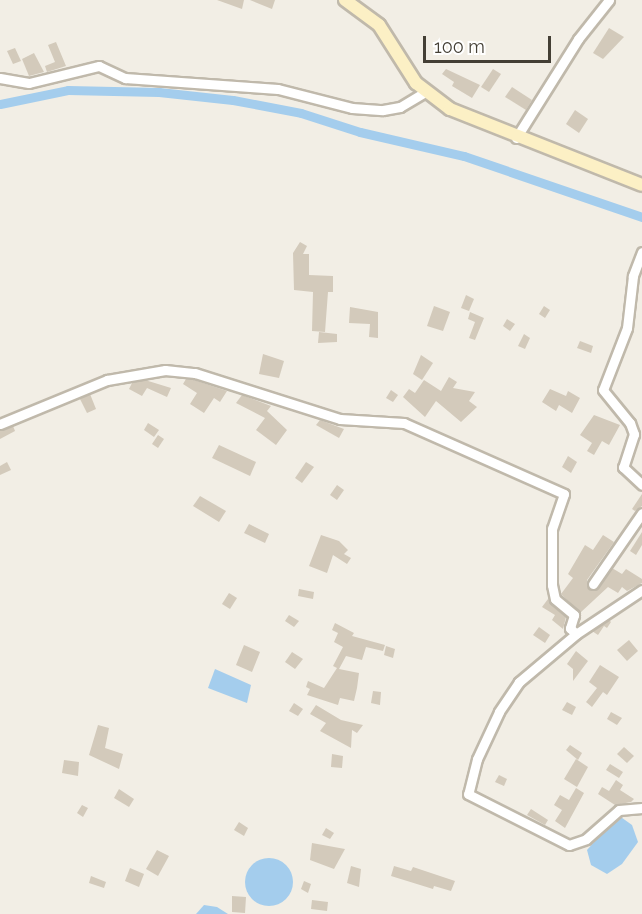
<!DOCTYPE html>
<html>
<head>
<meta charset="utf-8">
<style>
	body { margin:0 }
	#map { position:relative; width:642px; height:914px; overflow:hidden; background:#f2eee5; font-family:Raleway,sans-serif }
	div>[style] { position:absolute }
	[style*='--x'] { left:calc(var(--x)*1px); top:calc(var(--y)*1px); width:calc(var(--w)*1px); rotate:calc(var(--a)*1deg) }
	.water>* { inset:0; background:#a4cded }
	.round { border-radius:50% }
	.canal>* { height:9px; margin:-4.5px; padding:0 4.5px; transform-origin:4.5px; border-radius:4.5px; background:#a4cded }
	.building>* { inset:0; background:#d3cabb }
	.roads { filter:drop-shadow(2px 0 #c0b9ab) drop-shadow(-2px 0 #c0b9ab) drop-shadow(0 2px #c0b9ab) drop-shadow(0 -2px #c0b9ab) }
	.minor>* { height:9px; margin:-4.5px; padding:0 4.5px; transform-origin:4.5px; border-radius:4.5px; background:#fff }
	.secondary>* { height:12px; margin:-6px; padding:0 6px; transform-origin:6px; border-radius:6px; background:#fcf0c5 }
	span { translate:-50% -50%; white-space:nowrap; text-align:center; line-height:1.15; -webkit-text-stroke:4.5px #fff; paint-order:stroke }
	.scale { position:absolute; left:423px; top:36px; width:128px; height:27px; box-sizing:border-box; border:3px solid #443f35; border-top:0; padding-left:8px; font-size:18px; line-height:21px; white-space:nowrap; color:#443f35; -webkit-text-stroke:4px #fff; paint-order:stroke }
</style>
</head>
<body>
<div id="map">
	<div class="water">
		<div style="clip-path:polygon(215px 669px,251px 685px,247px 703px,208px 688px)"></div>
		<div style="clip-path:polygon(618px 815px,632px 825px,638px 842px,622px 864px,607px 874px,591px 865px,587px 850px)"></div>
		<div class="round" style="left:245px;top:858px;width:48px;height:48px"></div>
		<div style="clip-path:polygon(204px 905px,217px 907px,228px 914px,196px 914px)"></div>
	</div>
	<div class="canal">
		<div style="--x:0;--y:104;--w:69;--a:-11.6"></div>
		<div style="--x:68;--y:90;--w:91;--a:1.3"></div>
		<div style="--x:159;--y:92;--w:74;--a:6.2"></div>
		<div style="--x:233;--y:100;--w:69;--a:10.8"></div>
		<div style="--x:301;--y:113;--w:62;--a:17.9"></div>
		<div style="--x:360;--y:132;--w:107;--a:13"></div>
		<div style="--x:464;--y:156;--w:188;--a:18.9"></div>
	</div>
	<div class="building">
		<div style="clip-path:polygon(217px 0,244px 0,242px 9px)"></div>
		<div style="clip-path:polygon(250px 0,275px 0,272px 9px)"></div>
		<div style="clip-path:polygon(609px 28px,624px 37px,603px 59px,593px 53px)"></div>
		<div style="clip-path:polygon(56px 42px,66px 66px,47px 72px,45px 66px,55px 62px,48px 45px)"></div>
		<div style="clip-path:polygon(15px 48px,21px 61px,13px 64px,7px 51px)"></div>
		<div style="clip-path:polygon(34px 53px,44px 72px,29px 76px,22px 59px)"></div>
		<div style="clip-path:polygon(446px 69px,480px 85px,472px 98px,452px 86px,454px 82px,442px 74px)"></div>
		<div style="clip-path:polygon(493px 69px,501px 74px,489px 92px,481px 87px)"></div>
		<div style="clip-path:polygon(512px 87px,532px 100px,526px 110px,505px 97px)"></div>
		<div style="clip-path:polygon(575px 110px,588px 119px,579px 133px,566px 124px)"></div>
		<div style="clip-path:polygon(300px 242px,307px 246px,303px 254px,309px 254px,309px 275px,333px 276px,333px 292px,328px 292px,325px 332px,312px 331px,313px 292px,294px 290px,293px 253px)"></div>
		<div style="clip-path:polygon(466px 295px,474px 299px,469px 311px,461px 308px)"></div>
		<div style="clip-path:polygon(434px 306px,450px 312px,443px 331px,427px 326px)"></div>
		<div style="clip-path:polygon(544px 306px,550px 310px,545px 318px,539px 314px)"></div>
		<div style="clip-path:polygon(350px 307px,378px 312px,378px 338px,369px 337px,370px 324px,349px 323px)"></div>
		<div style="clip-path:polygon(470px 312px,484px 318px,475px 340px,469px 338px,475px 322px,468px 319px)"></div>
		<div style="clip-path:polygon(507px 319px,515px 324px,510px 331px,503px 326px)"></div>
		<div style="clip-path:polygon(319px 332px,337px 334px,337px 342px,318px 343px)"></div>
		<div style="clip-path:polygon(524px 334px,530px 338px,525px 349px,518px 346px)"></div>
		<div style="clip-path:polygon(580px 341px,593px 346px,591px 353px,577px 348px)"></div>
		<div style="clip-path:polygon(263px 354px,284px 361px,279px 378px,259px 374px)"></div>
		<div style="clip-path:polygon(421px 355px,433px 363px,422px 380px,413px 374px)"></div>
		<div style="clip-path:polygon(449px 377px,457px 382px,453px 388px,475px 392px,469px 401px,477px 407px,461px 422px,436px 401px,425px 417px,403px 397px,409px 389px,415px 393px,424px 380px,441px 391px)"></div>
		<div style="clip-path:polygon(186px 379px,194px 380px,227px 391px,220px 402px,214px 398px,204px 413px,190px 404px,197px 393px,183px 384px)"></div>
		<div style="clip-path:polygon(145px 380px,171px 388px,167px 397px,147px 388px,142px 396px,129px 389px,132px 383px)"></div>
		<div style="clip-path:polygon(550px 389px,566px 396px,568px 391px,580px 398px,572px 413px,559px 405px,556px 411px,542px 402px)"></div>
		<div style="clip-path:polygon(391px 390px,398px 395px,393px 402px,386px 398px)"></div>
		<div style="clip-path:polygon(90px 394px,96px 409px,87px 413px,80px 399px)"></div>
		<div style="clip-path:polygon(242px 395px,271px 406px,267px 411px,287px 430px,276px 445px,256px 430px,265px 418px,236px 403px)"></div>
		<div style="clip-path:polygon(594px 415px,620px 425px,609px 445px,602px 441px,594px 455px,587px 451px,592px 443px,580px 435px)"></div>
		<div style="clip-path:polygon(320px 420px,344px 429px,339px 438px,316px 425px)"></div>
		<div style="clip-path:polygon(148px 423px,159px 430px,154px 437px,144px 430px)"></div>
		<div style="clip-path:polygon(13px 426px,15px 431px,0 439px,0 431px)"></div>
		<div style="clip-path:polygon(158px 435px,164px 439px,158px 448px,152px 444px)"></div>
		<div style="clip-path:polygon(219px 445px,256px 462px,250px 476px,212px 458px)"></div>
		<div style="clip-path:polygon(568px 456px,577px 462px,571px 473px,562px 467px)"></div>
		<div style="clip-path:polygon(7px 462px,11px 470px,0 475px,0 466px)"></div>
		<div style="clip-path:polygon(306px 462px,314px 467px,302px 483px,295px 478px)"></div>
		<div style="clip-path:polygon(337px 485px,344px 490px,337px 500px,330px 495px)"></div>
		<div style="clip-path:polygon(642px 494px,642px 506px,635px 511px,632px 509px)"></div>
		<div style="clip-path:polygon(200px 496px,226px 511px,219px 522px,193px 506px)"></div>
		<div style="clip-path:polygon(249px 524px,269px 534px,265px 543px,244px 533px)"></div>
		<div style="clip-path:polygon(642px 532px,642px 545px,636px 555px,630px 551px)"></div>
		<div style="clip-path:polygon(321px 535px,339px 541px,348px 550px,344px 554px,351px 558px,347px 564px,333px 555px,327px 573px,309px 566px)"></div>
		<div style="clip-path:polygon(603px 535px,614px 542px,587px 580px,587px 587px,596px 590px,612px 568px,622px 574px,626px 569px,642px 579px,642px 583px,627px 591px,622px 587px,618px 593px,608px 587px,580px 613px,561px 594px,573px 578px,568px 574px,585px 545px,593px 550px)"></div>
		<div style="clip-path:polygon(299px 589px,314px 592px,313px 599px,298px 596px)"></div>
		<div style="clip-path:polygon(229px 593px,237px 598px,230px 609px,222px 604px)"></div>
		<div style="clip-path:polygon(548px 599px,566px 617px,563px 629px,552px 620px,555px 615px,542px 607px)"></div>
		<div style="clip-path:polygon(289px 615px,299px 621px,294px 627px,285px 621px)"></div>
		<div style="clip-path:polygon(609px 620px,611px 622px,607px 628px,604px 626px,598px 635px,592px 631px)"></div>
		<div style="clip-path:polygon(335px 623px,354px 633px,352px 636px,385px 645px,383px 651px,366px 647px,362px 660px,346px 656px,339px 669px,359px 673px,357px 688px,354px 701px,340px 698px,338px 705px,307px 695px,310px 689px,306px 687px,308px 681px,324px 688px,337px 668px,333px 666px,343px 647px,334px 642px,338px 633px,332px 630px)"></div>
		<div style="clip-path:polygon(539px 627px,550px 635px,545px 643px,533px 635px)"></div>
		<div style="clip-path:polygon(629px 640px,638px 651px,627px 661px,617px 650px)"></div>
		<div style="clip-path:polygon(244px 645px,260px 652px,252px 672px,236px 665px)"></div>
		<div style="clip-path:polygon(386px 646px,395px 649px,393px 658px,384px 655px)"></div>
		<div style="clip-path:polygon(576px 651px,588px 661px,573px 681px,573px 669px,567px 664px)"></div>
		<div style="clip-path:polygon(292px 652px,303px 659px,295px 669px,285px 662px)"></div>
		<div style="clip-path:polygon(600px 665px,619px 677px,607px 695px,603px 692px,592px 707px,586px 702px,597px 688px,589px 682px)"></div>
		<div style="clip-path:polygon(373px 691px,381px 692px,380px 705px,371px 703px)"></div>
		<div style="clip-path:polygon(567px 702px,576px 707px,572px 715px,562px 710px)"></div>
		<div style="clip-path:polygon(294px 703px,303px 709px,298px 716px,289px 711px)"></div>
		<div style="clip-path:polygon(316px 705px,341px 720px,363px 725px,357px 733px,352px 730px,351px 748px,320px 731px,326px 723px,310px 714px)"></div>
		<div style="clip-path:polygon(611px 712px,622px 718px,617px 725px,607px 719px)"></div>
		<div style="clip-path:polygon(98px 725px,109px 728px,105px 748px,123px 754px,119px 769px,89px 755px)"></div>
		<div style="clip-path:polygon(570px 745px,582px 753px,578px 760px,566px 750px)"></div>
		<div style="clip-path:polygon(624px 747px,634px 756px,627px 763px,617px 754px)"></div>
		<div style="clip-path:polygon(332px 754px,343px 756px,342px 768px,331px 767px)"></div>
		<div style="clip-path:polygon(576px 759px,588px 767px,577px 787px,564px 779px)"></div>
		<div style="clip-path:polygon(64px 760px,79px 762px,78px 776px,62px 773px)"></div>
		<div style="clip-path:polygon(610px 764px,623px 772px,619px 778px,606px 770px)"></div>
		<div style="clip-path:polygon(499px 775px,507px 779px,504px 786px,495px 782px)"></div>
		<div style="clip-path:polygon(616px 780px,623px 785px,620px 790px,634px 799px,631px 802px,615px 805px,598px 794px,602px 787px,609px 791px)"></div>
		<div style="clip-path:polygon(576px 788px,584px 793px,565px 828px,555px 821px,562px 810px,554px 805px,560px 795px,569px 800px)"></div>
		<div style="clip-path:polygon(119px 789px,134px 799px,129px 807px,114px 798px)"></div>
		<div style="clip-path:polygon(82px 805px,88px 808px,83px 817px,77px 813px)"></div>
		<div style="clip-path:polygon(531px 809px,548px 820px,545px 825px,527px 815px)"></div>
		<div style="clip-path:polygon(239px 822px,248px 828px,244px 836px,234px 830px)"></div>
		<div style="clip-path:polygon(326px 828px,334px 833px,330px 839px,322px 835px)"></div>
		<div style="clip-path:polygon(312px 843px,345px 849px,334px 869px,310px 860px)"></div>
		<div style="clip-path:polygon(157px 850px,169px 856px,158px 876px,146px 869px)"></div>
		<div style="clip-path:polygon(351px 866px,361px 869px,359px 887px,347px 883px)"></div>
		<div style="clip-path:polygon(394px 866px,411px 871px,413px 867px,455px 881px,451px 891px,434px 886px,433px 889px,391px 876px)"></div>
		<div style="clip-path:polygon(130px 868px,144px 874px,139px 887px,125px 881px)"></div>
		<div style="clip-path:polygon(91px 876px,106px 882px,104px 888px,89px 883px)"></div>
		<div style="clip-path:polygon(304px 881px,311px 884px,308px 893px,301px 889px)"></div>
		<div style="clip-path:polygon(232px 896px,246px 897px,245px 913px,232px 912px)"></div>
		<div style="clip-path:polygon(312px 900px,328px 902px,327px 911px,311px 909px)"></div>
	</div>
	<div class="roads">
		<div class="minor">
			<div style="--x:0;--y:78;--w:29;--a:10"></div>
			<div style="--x:29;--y:83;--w:72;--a:-13.7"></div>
			<div style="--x:99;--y:66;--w:29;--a:25"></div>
			<div style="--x:125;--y:78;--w:153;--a:4.1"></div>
			<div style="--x:278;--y:89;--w:76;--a:14.4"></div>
			<div style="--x:352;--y:108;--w:31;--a:4"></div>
			<div style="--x:383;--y:110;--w:17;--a:-10"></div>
			<div style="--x:400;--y:107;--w:29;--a:-31"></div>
			<div style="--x:516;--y:138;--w:117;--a:-57.9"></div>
			<div style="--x:578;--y:39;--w:50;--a:-51.5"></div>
			<div style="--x:642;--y:252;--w:26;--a:111"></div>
			<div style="--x:633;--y:276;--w:52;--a:96.6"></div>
			<div style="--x:627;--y:328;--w:66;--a:111.2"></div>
			<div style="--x:603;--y:390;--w:43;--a:50.7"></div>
			<div style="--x:630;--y:423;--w:12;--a:70"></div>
			<div style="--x:634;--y:434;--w:35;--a:108"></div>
			<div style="--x:623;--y:467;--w:26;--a:43"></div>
			<div style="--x:0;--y:424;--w:116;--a:-22.4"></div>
			<div style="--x:107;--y:380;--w:59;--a:-9.8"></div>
			<div style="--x:165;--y:370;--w:30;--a:6"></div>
			<div style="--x:195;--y:373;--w:152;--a:17.6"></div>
			<div style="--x:340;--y:419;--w:64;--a:3.6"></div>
			<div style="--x:404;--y:423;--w:175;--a:23.9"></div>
			<div style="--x:564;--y:494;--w:37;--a:109"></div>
			<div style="--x:552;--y:529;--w:56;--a:90"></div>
			<div style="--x:552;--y:585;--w:14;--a:78"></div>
			<div style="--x:555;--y:599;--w:25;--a:40"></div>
			<div style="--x:574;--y:615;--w:14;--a:107"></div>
			<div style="--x:570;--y:628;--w:8;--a:45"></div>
			<div style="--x:593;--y:584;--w:86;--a:-55.4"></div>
			<div style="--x:642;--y:590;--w:79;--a:146.3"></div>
			<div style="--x:576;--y:634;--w:75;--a:139.9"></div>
			<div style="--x:519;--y:682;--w:36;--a:124"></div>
			<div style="--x:499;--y:712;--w:52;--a:115.1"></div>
			<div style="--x:477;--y:759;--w:36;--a:104"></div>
			<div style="--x:468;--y:794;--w:113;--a:26.8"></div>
			<div style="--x:569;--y:845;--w:18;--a:-19"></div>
			<div style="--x:586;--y:839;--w:44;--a:-41.3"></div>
			<div style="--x:619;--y:810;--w:23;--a:-5"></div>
		</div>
		<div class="secondary">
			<div style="--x:345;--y:0;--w:42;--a:36.3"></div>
			<div style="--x:379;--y:25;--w:69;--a:57.5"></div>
			<div style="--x:416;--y:83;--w:43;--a:37.4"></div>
			<div style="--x:450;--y:109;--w:206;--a:21.6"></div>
		</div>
	</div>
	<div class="scale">100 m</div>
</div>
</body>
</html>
